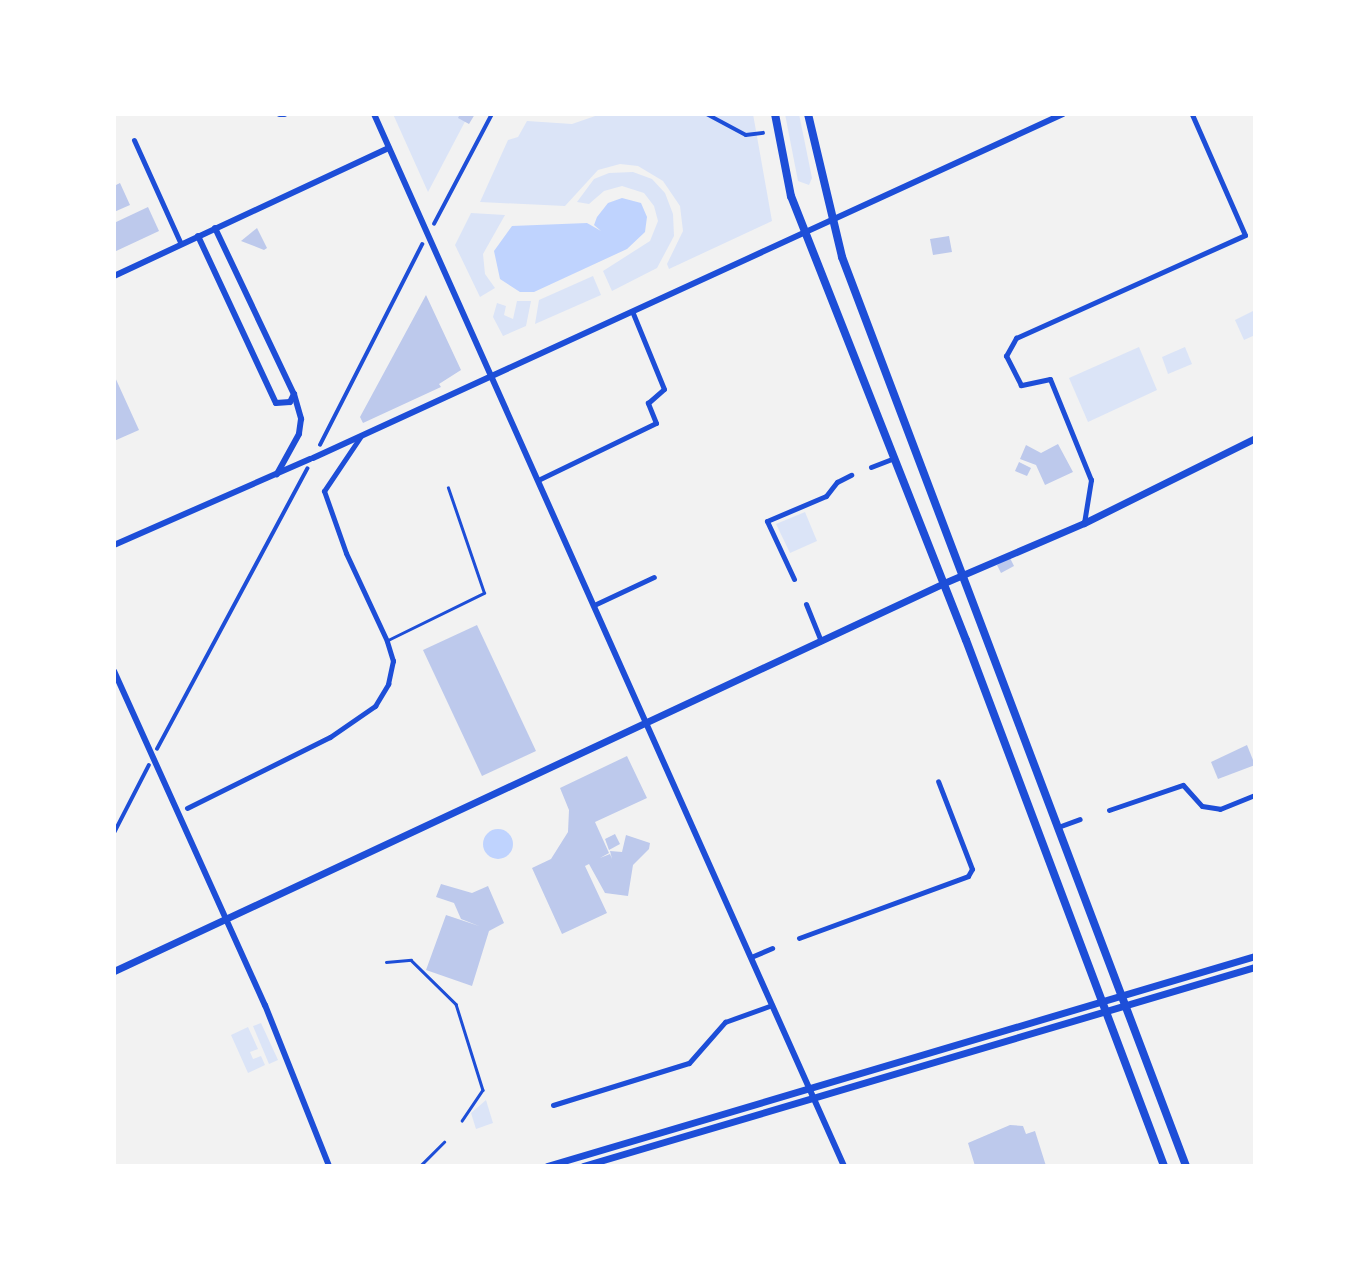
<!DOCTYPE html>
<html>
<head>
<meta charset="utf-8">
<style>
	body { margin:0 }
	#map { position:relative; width:1369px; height:1280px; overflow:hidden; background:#f2f2f2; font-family:"Space Grotesk",sans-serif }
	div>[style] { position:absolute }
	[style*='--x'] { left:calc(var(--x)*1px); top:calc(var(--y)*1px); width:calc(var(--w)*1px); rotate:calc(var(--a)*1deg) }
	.green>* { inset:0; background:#dbe4f7 }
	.water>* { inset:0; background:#bfd3fe }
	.round { border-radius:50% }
	.building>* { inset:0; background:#bdc9ec }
	.service>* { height:2.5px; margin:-1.25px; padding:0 1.25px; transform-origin:1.25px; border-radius:1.25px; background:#1d4ed8 }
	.pedestrian>* { height:3.5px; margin:-1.75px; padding:0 1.75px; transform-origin:1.75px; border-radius:1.75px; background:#1d4ed8 }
	.minor>* { height:5px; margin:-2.5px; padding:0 2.5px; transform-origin:2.5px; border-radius:2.5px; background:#1d4ed8 }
	.tertiary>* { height:6px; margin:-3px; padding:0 3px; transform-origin:3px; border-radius:3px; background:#1d4ed8 }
	.secondary>* { height:7px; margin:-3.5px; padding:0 3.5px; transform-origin:3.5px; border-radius:3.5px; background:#1d4ed8 }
	.primary>* { height:8px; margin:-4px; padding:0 4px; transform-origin:4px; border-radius:4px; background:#1d4ed8 }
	span { translate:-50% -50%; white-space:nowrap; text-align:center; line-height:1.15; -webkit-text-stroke:7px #fff; paint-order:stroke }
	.frame { position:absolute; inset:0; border:116px solid #fff; pointer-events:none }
</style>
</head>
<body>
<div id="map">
	<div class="green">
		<div style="clip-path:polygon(393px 114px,469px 114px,428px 192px)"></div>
		<div style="clip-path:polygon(601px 114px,753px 114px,772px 221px,669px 269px,667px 264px,683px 231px,680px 206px,663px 181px,638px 166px,620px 164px,598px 170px,565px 206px,480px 202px,508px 140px,518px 137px,527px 121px,572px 124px)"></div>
		<div style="clip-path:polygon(785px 114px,799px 114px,812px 178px,809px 185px,798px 181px)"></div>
		<div style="clip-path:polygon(633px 172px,652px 179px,665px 193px,673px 214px,674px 236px,657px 268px,612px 291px,603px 271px,650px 241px,658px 221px,654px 206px,644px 193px,622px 186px,604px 191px,589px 204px,577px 202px,594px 179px,609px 173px)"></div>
		<div style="clip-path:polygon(471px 213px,505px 215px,483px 254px,485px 274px,495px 288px,480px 297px,455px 245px)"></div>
		<div style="clip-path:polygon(593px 276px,601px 295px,535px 324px,539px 300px)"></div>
		<div style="clip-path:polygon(517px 301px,531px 301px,526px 326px,503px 336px,493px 317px,497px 303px,506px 306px,504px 315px,513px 319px)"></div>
		<div style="clip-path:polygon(1255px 310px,1255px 335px,1244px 340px,1235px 320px)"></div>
		<div style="clip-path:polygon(1139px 347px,1157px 390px,1088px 422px,1069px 378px)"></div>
		<div style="clip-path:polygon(1185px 347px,1192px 364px,1168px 374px,1162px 357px)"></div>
		<div style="clip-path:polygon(805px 512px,817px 541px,790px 553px,776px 524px)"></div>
		<div style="clip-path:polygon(261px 1023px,278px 1060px,269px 1064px,253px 1026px)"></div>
		<div style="clip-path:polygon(248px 1027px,258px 1049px,250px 1052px,253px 1059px,261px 1056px,265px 1065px,248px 1073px,231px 1035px)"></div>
		<div style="clip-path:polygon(486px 1100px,493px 1123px,476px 1129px,471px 1113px)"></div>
	</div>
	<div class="water">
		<div style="clip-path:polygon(622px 198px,641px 203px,647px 217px,645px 232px,627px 249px,534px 292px,520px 292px,500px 279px,494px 251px,512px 226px,587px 223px,601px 231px,594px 225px,597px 217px,608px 203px)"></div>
		<div class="round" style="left:483px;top:829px;width:30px;height:30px"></div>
	</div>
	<div class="building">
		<div style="clip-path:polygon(460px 114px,475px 114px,469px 124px,458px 118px)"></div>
		<div style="clip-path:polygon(120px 183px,130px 205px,114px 212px,114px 186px)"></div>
		<div style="clip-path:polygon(148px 207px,159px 231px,114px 252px,114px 223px)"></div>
		<div style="clip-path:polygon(257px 228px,267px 248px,264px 250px,241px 241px)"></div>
		<div style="clip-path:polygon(949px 236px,952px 252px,933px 255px,930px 239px)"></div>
		<div style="clip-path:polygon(426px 295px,461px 370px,439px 384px,441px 387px,363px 423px,360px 417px)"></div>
		<div style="clip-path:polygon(114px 375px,139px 430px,114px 441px)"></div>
		<div style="clip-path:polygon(1058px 444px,1073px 472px,1045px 485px,1036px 465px,1020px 459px,1026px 445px,1041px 453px)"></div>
		<div style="clip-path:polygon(1019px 462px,1031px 468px,1027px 476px,1015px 471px)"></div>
		<div style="clip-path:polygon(1010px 558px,1014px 566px,1001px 573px,997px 565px)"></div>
		<div style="clip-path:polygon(477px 625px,536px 751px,482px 776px,423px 650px)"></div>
		<div style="clip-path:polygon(1247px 745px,1255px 765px,1218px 779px,1211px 762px)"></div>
		<div style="clip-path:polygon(627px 756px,647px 798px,595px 822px,609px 853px,600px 858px,610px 854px,612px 859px,610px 851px,622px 852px,626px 835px,650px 843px,649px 849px,633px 865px,628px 896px,605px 893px,589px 864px,585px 866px,607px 913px,562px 934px,532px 868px,551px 859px,568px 832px,569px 810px,560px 788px)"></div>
		<div style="clip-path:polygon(615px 834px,620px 844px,609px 850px,605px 839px)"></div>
		<div style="clip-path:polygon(441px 884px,472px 893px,488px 886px,504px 923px,489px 931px,472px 986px,426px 970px,446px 915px,479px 926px,461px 919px,454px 903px,436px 897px)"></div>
		<div style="clip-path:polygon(1010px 1125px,1023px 1126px,1026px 1134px,1035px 1131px,1046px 1166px,975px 1166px,968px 1143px)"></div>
	</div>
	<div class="service">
		<div style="--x:388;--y:640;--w:107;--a:-26.1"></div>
		<div style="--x:484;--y:593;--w:111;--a:-108.9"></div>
		<div style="--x:386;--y:962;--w:25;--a:-5"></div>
		<div style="--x:411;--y:960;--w:63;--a:44.4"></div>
		<div style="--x:456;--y:1004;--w:90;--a:72.6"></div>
		<div style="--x:483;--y:1090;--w:37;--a:124"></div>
		<div style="--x:420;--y:1166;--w:34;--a:-45"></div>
	</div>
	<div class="pedestrian">
		<div style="--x:707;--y:114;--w:44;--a:28.3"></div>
		<div style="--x:746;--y:135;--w:17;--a:-7"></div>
		<div style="--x:434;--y:224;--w:124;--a:-62.2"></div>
		<div style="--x:320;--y:445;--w:225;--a:-63"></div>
		<div style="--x:157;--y:749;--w:318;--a:-61.8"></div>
		<div style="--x:114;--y:833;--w:76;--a:-62.8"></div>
	</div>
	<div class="minor">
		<div style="--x:279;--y:114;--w:5;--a:0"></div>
		<div style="--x:134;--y:140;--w:114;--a:65.7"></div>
		<div style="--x:871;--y:467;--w:25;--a:-21"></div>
		<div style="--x:538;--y:480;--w:131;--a:-25.8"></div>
		<div style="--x:656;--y:423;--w:22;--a:-112"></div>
		<div style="--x:648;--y:403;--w:21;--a:-41"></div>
		<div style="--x:664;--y:389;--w:84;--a:-112.3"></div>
		<div style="--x:1084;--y:523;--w:44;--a:-80.8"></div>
		<div style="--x:1091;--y:480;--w:109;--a:-112.1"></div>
		<div style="--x:1050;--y:379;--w:30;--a:168"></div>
		<div style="--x:1021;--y:385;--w:33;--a:-117"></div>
		<div style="--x:1006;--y:356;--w:21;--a:-61"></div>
		<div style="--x:1016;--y:338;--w:251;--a:-24.2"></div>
		<div style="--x:1245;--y:235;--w:132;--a:-113.7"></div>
		<div style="--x:794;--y:579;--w:64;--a:-115"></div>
		<div style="--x:767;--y:521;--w:64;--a:-23"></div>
		<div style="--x:826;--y:496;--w:18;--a:-52"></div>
		<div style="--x:837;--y:482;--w:16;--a:-27"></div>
		<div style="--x:806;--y:604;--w:40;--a:68"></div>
		<div style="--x:594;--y:605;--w:66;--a:-25"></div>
		<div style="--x:187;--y:808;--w:160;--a:-26.4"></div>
		<div style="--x:330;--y:737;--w:55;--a:-34.6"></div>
		<div style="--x:375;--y:706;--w:26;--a:-59"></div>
		<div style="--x:388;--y:684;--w:24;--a:-78"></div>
		<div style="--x:393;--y:661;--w:21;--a:-107"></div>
		<div style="--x:387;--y:641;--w:97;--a:-115"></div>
		<div style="--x:346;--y:553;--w:66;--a:-109.5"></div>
		<div style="--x:324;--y:491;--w:66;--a:-56.1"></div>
		<div style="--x:1109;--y:810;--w:78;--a:-18.7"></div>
		<div style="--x:1183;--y:785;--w:28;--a:48"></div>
		<div style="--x:1202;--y:806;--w:18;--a:9"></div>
		<div style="--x:1220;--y:809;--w:38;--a:-22"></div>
		<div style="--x:1058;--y:827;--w:23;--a:-20"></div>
		<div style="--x:799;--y:938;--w:180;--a:-20.1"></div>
		<div style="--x:968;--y:876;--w:8;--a:-60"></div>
		<div style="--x:972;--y:869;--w:94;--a:-111.1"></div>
		<div style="--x:751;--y:957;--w:23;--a:-23"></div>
		<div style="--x:553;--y:1105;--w:142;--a:-17.2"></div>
		<div style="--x:689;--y:1063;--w:55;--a:-48.7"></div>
		<div style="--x:725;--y:1022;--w:50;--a:-19.9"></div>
	</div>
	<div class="tertiary">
		<div style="--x:374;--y:114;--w:1152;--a:65.93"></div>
		<div style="--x:215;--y:228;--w:184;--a:64.6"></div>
		<div style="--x:294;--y:394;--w:26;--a:74"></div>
		<div style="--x:301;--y:419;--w:15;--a:98"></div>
		<div style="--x:299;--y:434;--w:46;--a:118.8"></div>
		<div style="--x:198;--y:236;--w:184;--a:65"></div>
		<div style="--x:276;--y:403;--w:14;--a:-4"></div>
		<div style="--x:290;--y:402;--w:9;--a:-63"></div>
		<div style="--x:114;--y:276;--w:303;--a:-25"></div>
		<div style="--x:313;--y:458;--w:825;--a:-24.64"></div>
		<div style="--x:114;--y:545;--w:214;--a:-23.7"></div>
		<div style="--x:114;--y:671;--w:367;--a:65.7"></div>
		<div style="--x:265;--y:1005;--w:173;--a:68.3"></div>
	</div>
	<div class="secondary">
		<div style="--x:114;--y:971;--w:916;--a:-25.05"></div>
		<div style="--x:944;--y:583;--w:152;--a:-23.2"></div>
		<div style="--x:1084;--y:523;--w:191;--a:-26.4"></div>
		<div style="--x:547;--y:1166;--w:738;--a:-16.52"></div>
		<div style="--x:583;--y:1166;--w:701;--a:-16.5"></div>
	</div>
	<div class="primary">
		<div style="--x:775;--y:114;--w:84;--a:79"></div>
		<div style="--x:791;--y:196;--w:477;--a:68.5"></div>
		<div style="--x:966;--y:640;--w:562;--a:69.37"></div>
		<div style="--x:808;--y:114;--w:147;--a:76.6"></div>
		<div style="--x:842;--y:257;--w:972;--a:69.27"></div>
	</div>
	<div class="frame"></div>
</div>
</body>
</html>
